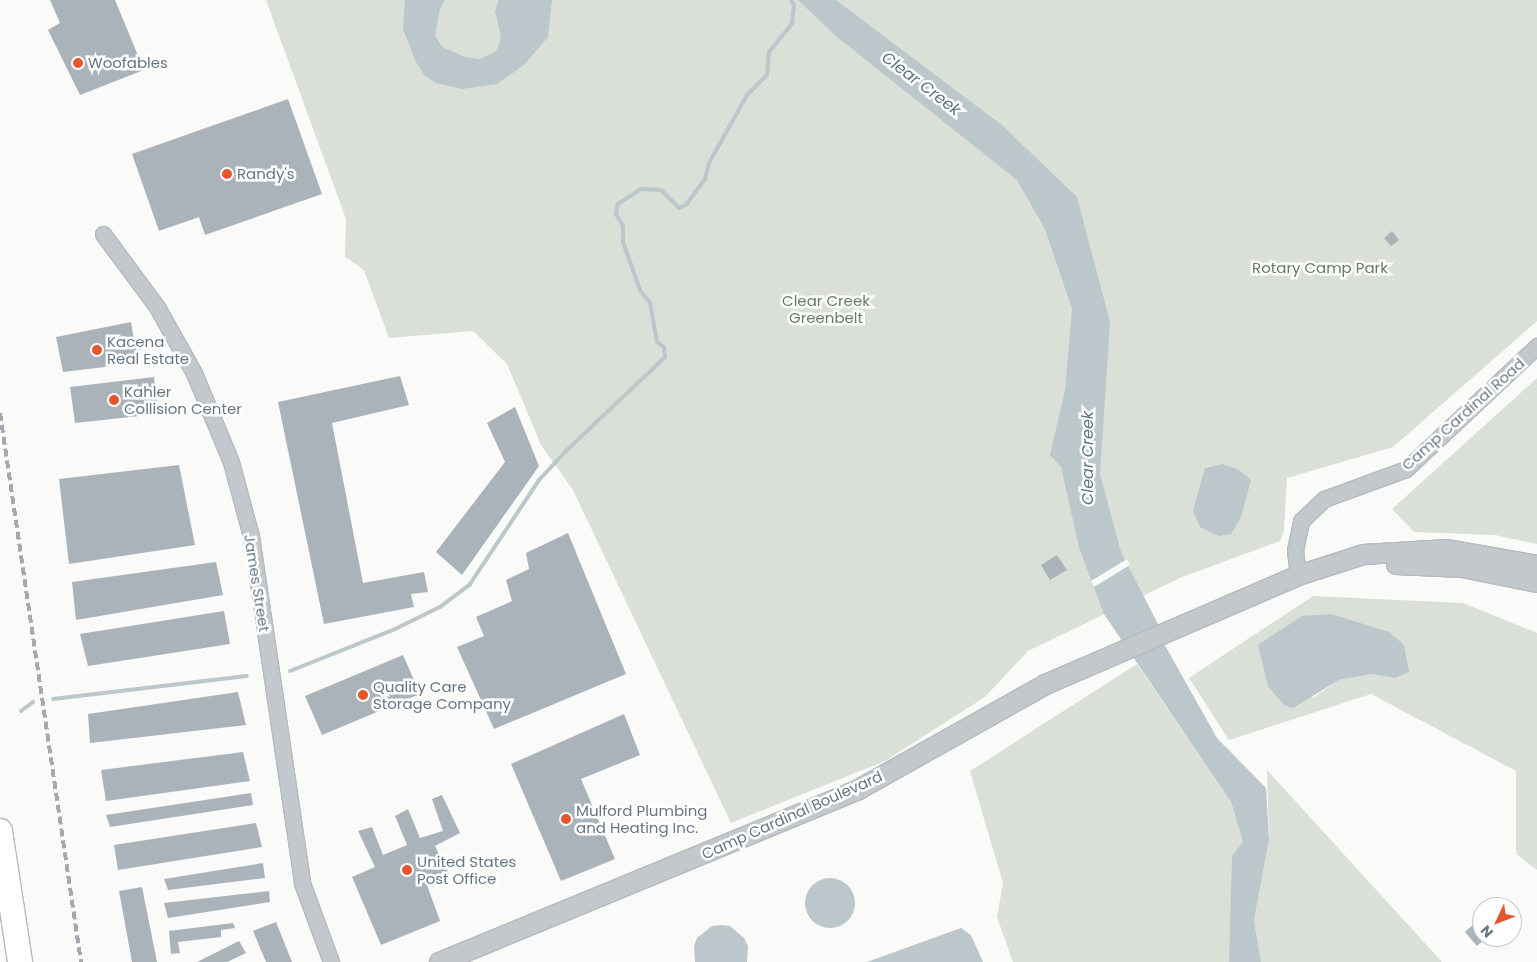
<!DOCTYPE html>
<html>
<head>
<meta charset="utf-8">
<style>
	body { margin:0 }
	#map { position:relative; width:1537px; height:962px; overflow:hidden; background:#fafaf8; font-family:Poppins,sans-serif }
	div>[style] { position:absolute }
	[style*='--x'] { left:calc(var(--x)*1px); top:calc(var(--y)*1px); width:calc(var(--w)*1px); rotate:calc(var(--a)*1deg) }
	.green>* { inset:0; background:#dadfd7 }
	.water>* { inset:0; background:#bbc7cb }
	.round { border-radius:50% }
	.pier>* { inset:0; background:#fafaf8 }
	.stream>* { height:4px; margin:-2px; padding:0 2px; transform-origin:2px; border-radius:2px; background:#bbc7cb }
	.building>* { inset:0; background:#aab3b9 }
	.roads { filter:drop-shadow(1px 0 #b5babe) drop-shadow(-1px 0 #b5babe) drop-shadow(0 1px #b5babe) drop-shadow(0 -1px #b5babe) }
	.minor>* { height:15px; margin:-7.5px; padding:0 7.5px; transform-origin:7.5px; border-radius:7.5px; background:#c3c8cc }
	.tertiary>* { height:19px; margin:-9.5px; padding:0 9.5px; transform-origin:9.5px; border-radius:9.5px; background:#c3c8cc }
	.primary>* { height:24px; margin:-12px; padding:0 12px; transform-origin:12px; border-radius:12px; background:#fff }
	.rail>* { height:4px; margin-top:-2px; transform-origin:0; background:repeating-linear-gradient(90deg,#a2aab0 0 8px,transparent 0 12px) }
	.dots>* { width:14px; height:14px; translate:-50% -50%; box-sizing:border-box; border:2px solid #fff; border-radius:50% }
	span { translate:-50% -50%; white-space:nowrap; text-align:center; line-height:1.15; -webkit-text-stroke:5px #fff; paint-order:stroke }
	.poi-label { font-size:15px; color:#657683 }
	.left { translate:0 -50%; text-align:left }
	.park-label { font-size:15px; color:#687a64 }
	.street-label { font-size:15px; color:#657683 }
	.water-label { font-size:16px; color:#60757c; font-style:italic }
	.north { position:absolute; left:1472px; top:897px; width:50px; height:50px; box-sizing:border-box; background:#fff; border:1px solid #c1c8cd; border-radius:50%; rotate:227deg; font-size:14px; font-weight:700; line-height:20px; text-align:center; color:#657683 }
	.north::after { content:''; display:block; margin:auto; width:18px; height:22px; background:#e4572e; clip-path:polygon(50% 0,100% 100%,50% 72%,0 100%) }
</style>
</head>
<body>
<div id="map">
	<div class="green">
		<div style="clip-path:polygon(266px 0,1537px 0,1537px 321px,1393px 447px,1287px 478px,1284px 531px,1280px 541px,1182px 577px,1028px 651px,985px 697px,885px 761px,731px 823px,573px 490px,541px 445px,507px 364px,473px 331px,389px 338px,364px 270px,345px 257px,346px 219px)"></div>
		<div style="clip-path:polygon(1537px 378px,1537px 544px,1495px 535px,1414px 532px,1392px 509px)"></div>
		<div style="clip-path:polygon(evenodd,1313px 596px,1463px 603px,1537px 633px,1537px 870px,1516px 854px,1516px 771px,1371px 694px,1229px 740px,1189px 678px,1313px 596px,1302px 616px,1395px 678px,1371px 674px,1339px 680px,1313px 698px,1302px 616px)"></div>
		<div style="clip-path:polygon(1137px 664px,1231px 802px,1243px 842px,1232px 857px,1231px 962px,1013px 962px,997px 917px,1003px 883px,970px 771px)"></div>
		<div style="clip-path:polygon(1267px 770px,1442px 962px,1261px 962px,1254px 920px,1269px 840px)"></div>
	</div>
	<div class="water">
		<div style="clip-path:polygon(405px 0,445px 0,440px 9px,435px 35px,442px 47px,465px 57px,480px 59px,497px 51px,501px 36px,495px 11px,499px 0,552px 0,548px 37px,524px 65px,497px 84px,462px 89px,436px 83px,425px 76px,416px 62px,403px 29px)"></div>
		<div style="clip-path:polygon(798px 0,836px 0,1003px 126px,1077px 197px,1110px 322px,1100px 474px,1121px 552px,1158px 624px,1163px 642px,1217px 738px,1266px 788px,1269px 840px,1254px 920px,1261px 962px,1229px 962px,1232px 856px,1243px 842px,1231px 802px,1104px 614px,1079px 547px,1061px 467px,1050px 455px,1065px 390px,1072px 309px,1045px 229px,1017px 180px,837px 37px)"></div>
		<div style="clip-path:polygon(1223px 464px,1239px 470px,1251px 480px,1241px 517px,1231px 534px,1219px 536px,1200px 527px,1193px 511px,1205px 468px)"></div>
		<div style="clip-path:polygon(1331px 614px,1389px 632px,1404px 645px,1409px 672px,1395px 678px,1371px 674px,1339px 680px,1293px 708px,1284px 705px,1268px 686px,1258px 645px,1302px 616px)"></div>
		<div class="round" style="left:805px;top:878px;width:50px;height:50px"></div>
		<div style="clip-path:polygon(721px 925px,730px 926px,744px 938px,748px 946px,747px 962px,695px 962px,694px 946px,697px 938px,712px 926px)"></div>
		<div style="clip-path:polygon(961px 928px,971px 935px,983px 962px,867px 962px)"></div>
	</div>
	<div class="pier">
		<div style="clip-path:polygon(1127px 559px,1130px 565px,1094px 587px,1091px 581px)"></div>
	</div>
	<div class="stream">
		<div style="--x:290;--y:671;--w:113;--a:-21.8"></div>
		<div style="--x:395;--y:629;--w:50;--a:-26.1"></div>
		<div style="--x:440;--y:607;--w:38;--a:-37"></div>
		<div style="--x:470;--y:584;--w:125;--a:-56.4"></div>
		<div style="--x:539;--y:480;--w:40;--a:-47"></div>
		<div style="--x:566;--y:451;--w:137;--a:-43.5"></div>
		<div style="--x:665;--y:357;--w:10;--a:-96"></div>
		<div style="--x:664;--y:347;--w:9;--a:-144"></div>
		<div style="--x:657;--y:342;--w:40;--a:-100"></div>
		<div style="--x:650;--y:303;--w:16;--a:-128"></div>
		<div style="--x:640;--y:290;--w:51;--a:-109.5"></div>
		<div style="--x:623;--y:242;--w:16;--a:-90"></div>
		<div style="--x:623;--y:226;--w:14;--a:-120"></div>
		<div style="--x:616;--y:214;--w:10;--a:-79"></div>
		<div style="--x:618;--y:204;--w:27;--a:-33"></div>
		<div style="--x:641;--y:189;--w:20;--a:3"></div>
		<div style="--x:661;--y:190;--w:25;--a:45"></div>
		<div style="--x:679;--y:208;--w:8;--a:-23"></div>
		<div style="--x:686;--y:205;--w:32;--a:-54"></div>
		<div style="--x:705;--y:179;--w:16;--a:-76"></div>
		<div style="--x:709;--y:163;--w:78;--a:-60.8"></div>
		<div style="--x:747;--y:95;--w:28;--a:-45"></div>
		<div style="--x:767;--y:75;--w:23;--a:-85"></div>
		<div style="--x:769;--y:52;--w:36;--a:-51"></div>
		<div style="--x:792;--y:24;--w:19;--a:-84"></div>
		<div style="--x:794;--y:5;--w:6;--a:-121"></div>
		<div style="--x:53;--y:699;--w:195;--a:-6.8"></div>
		<div style="--x:21;--y:711;--w:15;--a:-37"></div>
	</div>
	<div class="building">
		<div style="clip-path:polygon(50px 0,115px 0,144px 70px,80px 95px,48px 30px,60px 23px)"></div>
		<div style="clip-path:polygon(288px 99px,322px 194px,205px 235px,199px 217px,159px 231px,132px 154px)"></div>
		<div style="clip-path:polygon(1392px 231px,1399px 240px,1391px 246px,1384px 238px)"></div>
		<div style="clip-path:polygon(131px 322px,138px 363px,63px 372px,56px 337px)"></div>
		<div style="clip-path:polygon(400px 376px,409px 405px,332px 423px,363px 583px,424px 572px,428px 592px,411px 594px,414px 607px,324px 624px,278px 402px)"></div>
		<div style="clip-path:polygon(154px 377px,158px 414px,75px 423px,70px 387px)"></div>
		<div style="clip-path:polygon(515px 407px,539px 466px,462px 575px,436px 552px,505px 462px,487px 423px)"></div>
		<div style="clip-path:polygon(179px 465px,195px 545px,69px 564px,59px 479px)"></div>
		<div style="clip-path:polygon(568px 533px,626px 674px,494px 729px,457px 647px,484px 636px,476px 617px,512px 601px,506px 580px,529px 569px,526px 553px)"></div>
		<div style="clip-path:polygon(1057px 555px,1067px 570px,1050px 580px,1041px 565px)"></div>
		<div style="clip-path:polygon(216px 562px,223px 595px,76px 620px,72px 582px)"></div>
		<div style="clip-path:polygon(224px 611px,230px 644px,88px 666px,80px 634px)"></div>
		<div style="clip-path:polygon(403px 655px,420px 694px,322px 735px,305px 696px)"></div>
		<div style="clip-path:polygon(238px 692px,246px 725px,90px 743px,88px 714px)"></div>
		<div style="clip-path:polygon(624px 714px,640px 755px,581px 779px,615px 859px,561px 881px,511px 764px)"></div>
		<div style="clip-path:polygon(243px 752px,250px 781px,106px 801px,101px 770px)"></div>
		<div style="clip-path:polygon(251px 793px,253px 805px,110px 827px,106px 815px)"></div>
		<div style="clip-path:polygon(442px 795px,460px 833px,435px 846px,449px 874px,427px 885px,440px 921px,381px 945px,352px 877px,375px 867px,358px 831px,372px 827px,383px 855px,407px 845px,395px 816px,408px 809px,420px 838px,443px 831px,432px 799px)"></div>
		<div style="clip-path:polygon(256px 823px,262px 847px,118px 870px,114px 845px)"></div>
		<div style="clip-path:polygon(263px 863px,265px 878px,168px 890px,164px 879px)"></div>
		<div style="clip-path:polygon(142px 887px,157px 962px,132px 962px,119px 891px)"></div>
		<div style="clip-path:polygon(269px 891px,270px 902px,168px 918px,164px 903px)"></div>
		<div style="clip-path:polygon(1513px 904px,1516px 923px,1512px 924px,1512px 907px,1501px 906px)"></div>
		<div style="clip-path:polygon(1482px 909px,1482px 937px,1487px 937px,1477px 946px,1465px 932px,1475px 923px)"></div>
		<div style="clip-path:polygon(276px 922px,292px 962px,266px 962px,253px 931px)"></div>
		<div style="clip-path:polygon(233px 923px,235px 928px,221px 930px,221px 937px,178px 942px,180px 953px,171px 954px,169px 931px)"></div>
		<div style="clip-path:polygon(239px 941px,246px 953px,227px 962px,197px 962px)"></div>
	</div>
	<div class="roads">
		<div class="minor">
			<div style="--x:103;--y:234;--w:91;--a:53.5"></div>
			<div style="--x:157;--y:307;--w:76;--a:60.7"></div>
			<div style="--x:194;--y:373;--w:96;--a:67.4"></div>
			<div style="--x:231;--y:462;--w:77;--a:74.9"></div>
			<div style="--x:251;--y:536;--w:351;--a:81.6"></div>
			<div style="--x:302;--y:883;--w:84;--a:69.8"></div>
			<div style="--x:1298;--y:575;--w:25;--a:-97"></div>
			<div style="--x:1295;--y:550;--w:30;--a:-78"></div>
			<div style="--x:1301;--y:521;--w:32;--a:-44"></div>
			<div style="--x:1324;--y:499;--w:87;--a:-20.1"></div>
			<div style="--x:1406;--y:469;--w:180;--a:-43.2"></div>
		</div>
		<div class="tertiary">
			<div style="--x:1396;--y:564;--w:66;--a:2.6"></div>
			<div style="--x:1462;--y:567;--w:76;--a:11.3"></div>
			<div style="--x:439;--y:962;--w:453;--a:-22.4"></div>
			<div style="--x:858;--y:789;--w:214;--a:-29.3"></div>
			<div style="--x:1045;--y:684;--w:275;--a:-23.3"></div>
			<div style="--x:1298;--y:575;--w:68;--a:-17.9"></div>
			<div style="--x:1363;--y:554;--w:84;--a:-3.4"></div>
			<div style="--x:1447;--y:549;--w:91;--a:10.1"></div>
		</div>
		<div class="primary">
			<div style="--x:0;--y:831;--w:133;--a:81.3"></div>
		</div>
	</div>
	<div class="rail">
		<div style="--x:0;--y:413;--w:555;--a:81.61"></div>
	</div>
	<div class="dots">
		<div style="left:78px;top:63px;background:#e4572e"></div>
		<div style="left:227px;top:174px;background:#e4572e"></div>
		<div style="left:97px;top:350px;background:#e4572e"></div>
		<div style="left:114px;top:400px;background:#e4572e"></div>
		<div style="left:363px;top:695px;background:#e4572e"></div>
		<div style="left:566px;top:819px;background:#e4572e"></div>
		<div style="left:407px;top:870px;background:#e4572e"></div>
	</div>
	<div class="poi-label">
		<span class="left" style="left:88px;top:63px">Woofables</span>
		<span class="left" style="left:237px;top:174px">Randy's</span>
		<span class="left" style="left:107px;top:350px">Kacena<br>Real Estate</span>
		<span class="left" style="left:124px;top:400px">Kahler<br>Collision Center</span>
		<span class="left" style="left:373px;top:695px">Quality Care<br>Storage Company</span>
		<span class="left" style="left:576px;top:819px">Mulford Plumbing<br>and Heating Inc.</span>
		<span class="left" style="left:417px;top:870px">United States<br>Post Office</span>
	</div>
	<div class="park-label">
		<span style="left:1320px;top:268px">Rotary Camp Park</span>
		<span style="left:826px;top:309px">Clear Creek<br>Greenbelt</span>
	</div>
	<div class="street-label">
		<span style="left:1463px;top:414px;rotate:-42deg">Camp Cardinal Road</span>
		<span style="left:257px;top:583px;rotate:81deg">James Street</span>
		<span style="left:792px;top:815px;rotate:-24deg">Camp Cardinal Boulevard</span>
	</div>
	<div class="water-label">
		<span style="left:921px;top:84px;rotate:37deg">Clear Creek</span>
		<span style="left:1088px;top:458px;rotate:-90deg">Clear Creek</span>
	</div>
	<div class="north">N</div>
</div>
</body>
</html>
